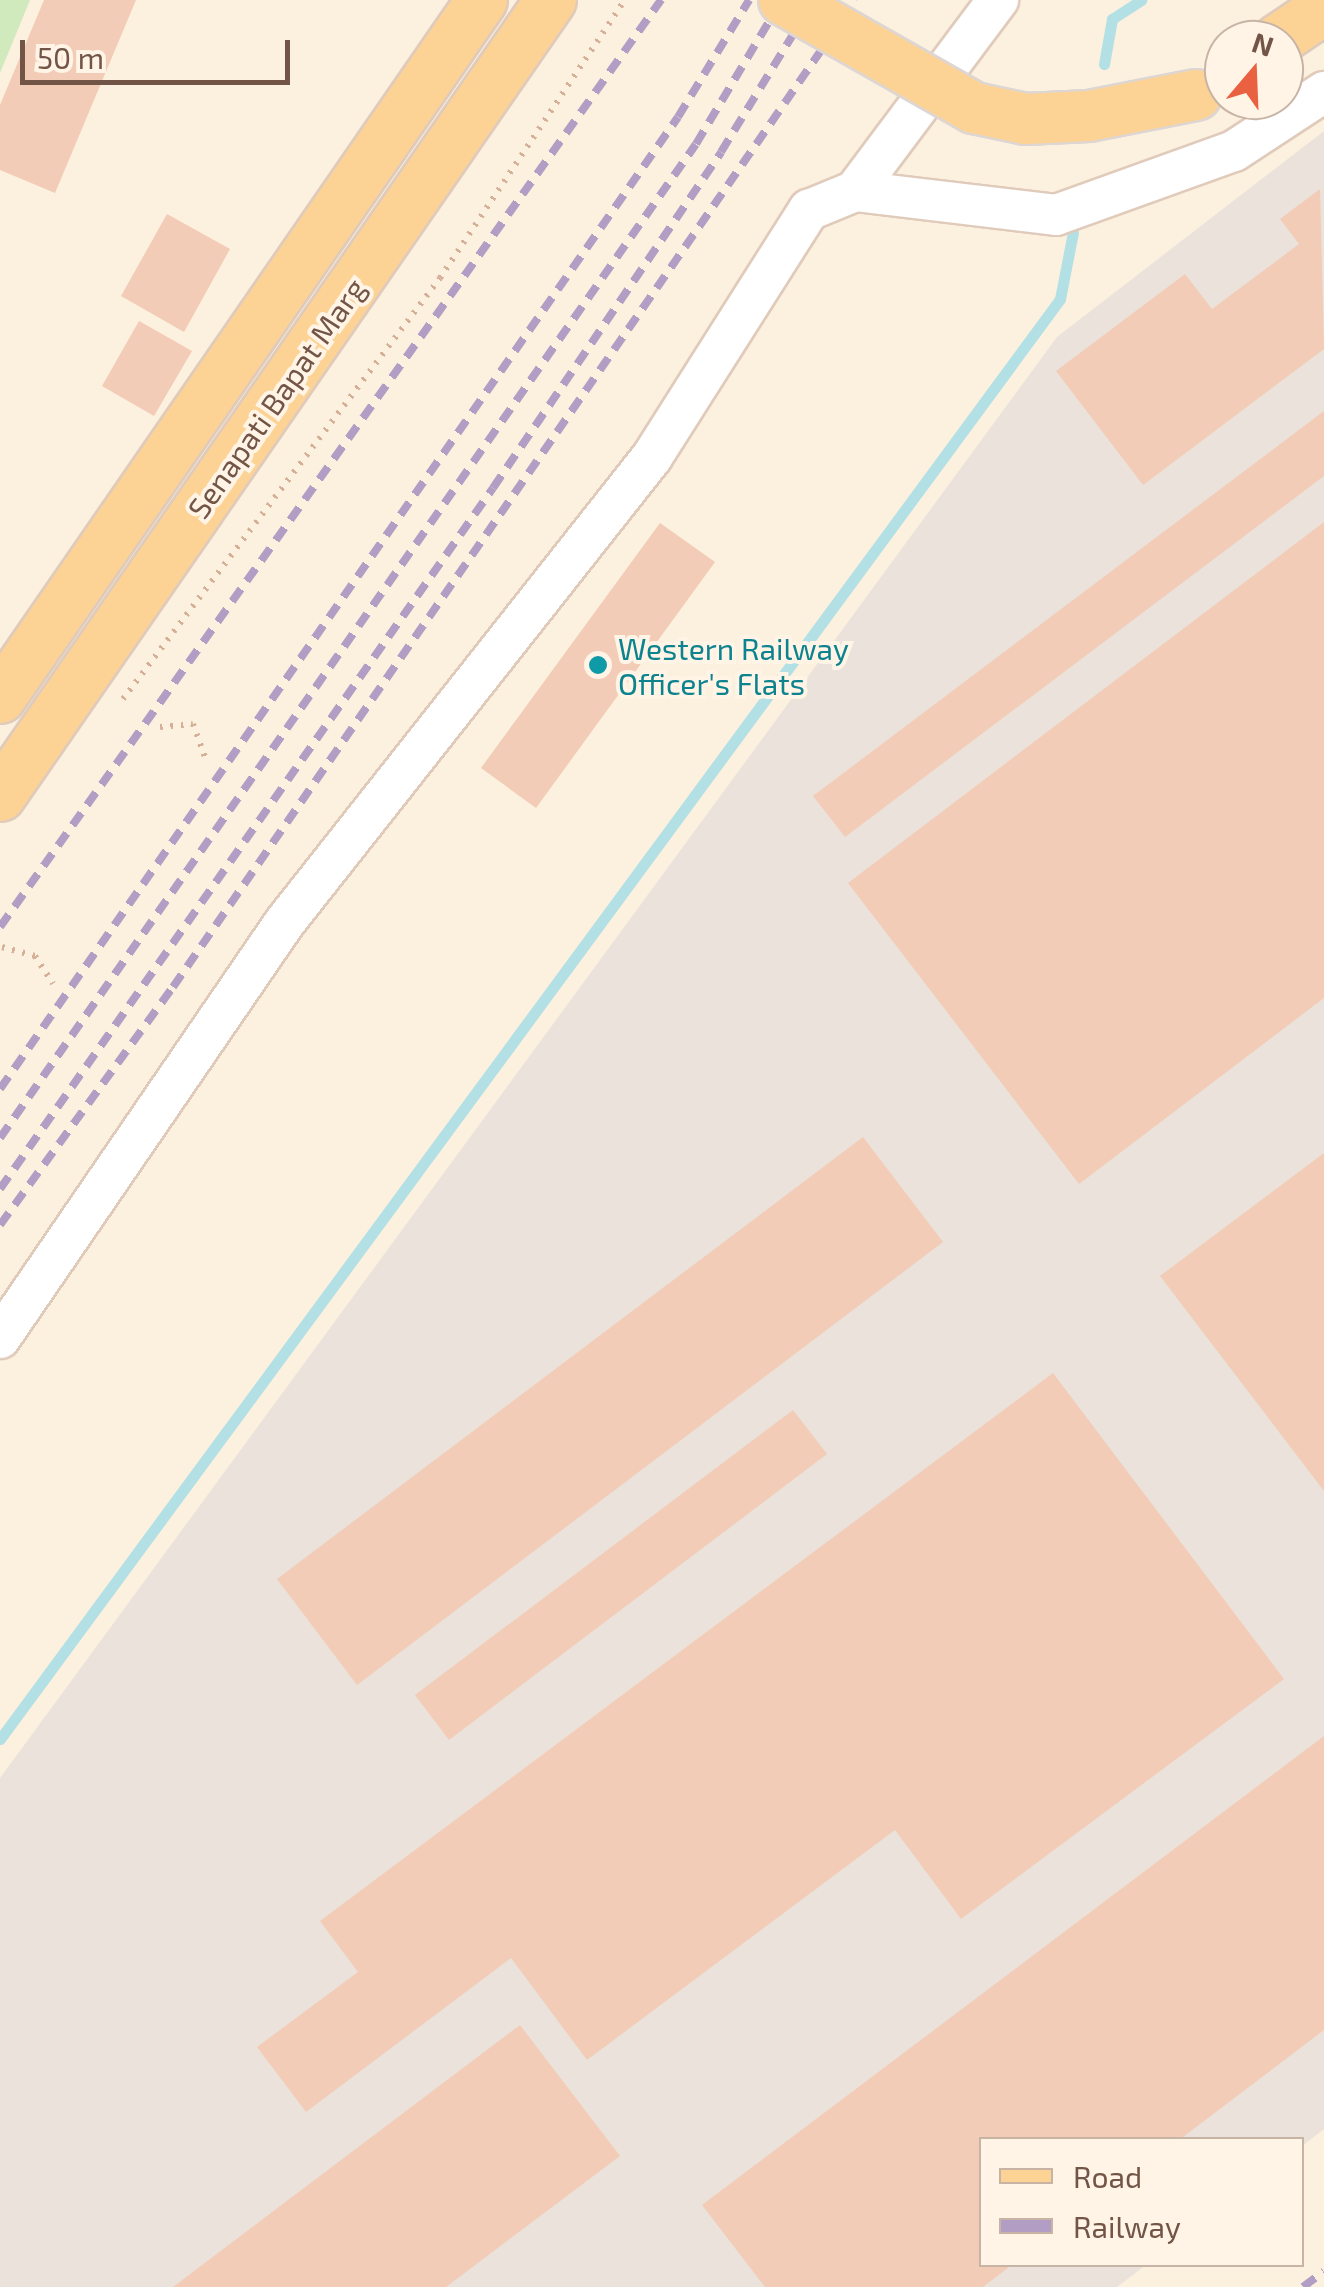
<!DOCTYPE html>
<html>
<head>
<meta charset="utf-8">
<style>
	body { margin:0 }
	#map { position:relative; width:1324px; height:2287px; overflow:hidden; background:#fcf0de; font-family:"Exo 2",sans-serif }
	div>[style] { position:absolute }
	[style*='--x'] { left:calc(var(--x)*1px); top:calc(var(--y)*1px); width:calc(var(--w)*1px); rotate:calc(var(--a)*1deg) }
	.industrial>* { inset:0; background:#eae2db }
	.green>* { inset:0; background:#d0e9bd }
	.stream>* { height:11px; margin:-5.5px; padding:0 5.5px; transform-origin:5.5px; border-radius:5.5px; background:#b3e0e5 }
	.building>* { inset:0; background:#f2ccb6 }
	.path>* { height:6px; margin-top:-3px; transform-origin:0; background:repeating-linear-gradient(90deg,#d6af99 0 2.5px,transparent 0 10.5px) }
	.roads { filter:drop-shadow(2px 0 #e0cbbb) drop-shadow(-2px 0 #e0cbbb) drop-shadow(0 2px #e0cbbb) drop-shadow(0 -2px #e0cbbb) }
	.minor>* { height:40px; margin:-20px; padding:0 20px; transform-origin:20px; border-radius:20px; background:#fff }
	.major>* { height:50px; margin:-25px; padding:0 25px; transform-origin:25px; border-radius:25px; background:#fdd395 }
	.rail>* { height:8px; margin-top:-4px; transform-origin:0; background:repeating-linear-gradient(90deg,#b29ec4 0 15px,transparent 0 25px) }
	.bridges { filter:drop-shadow(2px 0 #ddd6d3) drop-shadow(-2px 0 #ddd6d3) drop-shadow(0 2px #ddd6d3) drop-shadow(0 -2px #ddd6d3) }
	.major-bridge>* { height:50px; margin:-25px; padding:0 25px; transform-origin:25px; border-radius:25px; background:#fdd395 }
	.dots>* { width:28px; height:28px; translate:-50% -50%; box-sizing:border-box; border:5px solid #fff4e5; border-radius:50% }
	span { translate:-50% -50%; white-space:nowrap; text-align:center; line-height:1.15; -webkit-text-stroke:8px #fff4e5; paint-order:stroke }
	.street-label { font-size:30px; color:#725546 }
	.culture-label { font-size:30px; color:#0d838f }
	.left { translate:0 -50%; text-align:left }
	.legend { position:absolute; left:979px; top:2137px; width:325px; height:130px; box-sizing:border-box; background:#fff4e5; border:2px solid #c7b4a5; margin:0; padding:12px 18px; list-style:none; font-size:30px; color:#725546 }
	.legend li { display:flex; align-items:center; gap:20px; height:50px }
	.legend b { width:50px; border:2px solid #c7b4a5 }
	.north { position:absolute; left:1204px; top:20px; width:100px; height:100px; box-sizing:border-box; background:#fff4e5; border:2px solid #c7b4a5; border-radius:50%; rotate:19deg; font-size:28px; font-weight:700; line-height:40px; text-align:center; color:#725546 }
	.north::after { content:''; display:block; margin:auto; width:35px; height:45px; background:#e96140; clip-path:polygon(50% 0,100% 100%,50% 72%,0 100%) }
	.scale { position:absolute; left:20px; top:40px; width:270px; height:45px; box-sizing:border-box; border:5px solid #725546; border-top:0; padding-left:12px; font-size:30px; line-height:35px; white-space:nowrap; color:#725546; -webkit-text-stroke:8px #fff4e5; paint-order:stroke }
</style>
</head>
<body>
<div id="map">
	<div class="industrial">
		<div style="clip-path:polygon(1324px 131px,1324px 2129px,1302px 2146px,1302px 2140px,982px 2140px,982px 2264px,1146px 2265px,1117px 2287px,0 2287px,0 1778px,1057px 337px)"></div>
	</div>
	<div class="green">
		<div style="clip-path:polygon(0 0,30px 0,0 73px)"></div>
	</div>
	<div class="stream">
		<div style="--x:1104;--y:64;--w:46;--a:-79.9"></div>
		<div style="--x:1112;--y:19;--w:35;--a:-33"></div>
		<div style="--x:0;--y:1739;--w:1788;--a:-53.64"></div>
		<div style="--x:1060;--y:299;--w:68;--a:-79"></div>
	</div>
	<div class="building">
		<div style="clip-path:polygon(44px 0,136px 0,55px 193px,0 170px,0 105px)"></div>
		<div style="clip-path:polygon(1320px 189px,1324px 349px,1143px 485px,1056px 371px,1185px 274px,1212px 309px,1299px 244px,1280px 219px)"></div>
		<div style="clip-path:polygon(167px 214px,230px 249px,184px 332px,121px 296px)"></div>
		<div style="clip-path:polygon(139px 321px,192px 351px,154px 416px,102px 386px)"></div>
		<div style="clip-path:polygon(1324px 411px,1324px 476px,845px 837px,813px 796px)"></div>
		<div style="clip-path:polygon(1324px 522px,1324px 998px,1079px 1184px,848px 883px)"></div>
		<div style="clip-path:polygon(660px 523px,715px 562px,536px 808px,481px 768px)"></div>
		<div style="clip-path:polygon(863px 1137px,943px 1242px,357px 1685px,277px 1579px)"></div>
		<div style="clip-path:polygon(1324px 1153px,1324px 1491px,1160px 1276px)"></div>
		<div style="clip-path:polygon(1053px 1373px,1284px 1679px,961px 1919px,895px 1830px,587px 2060px,511px 1958px,306px 2112px,257px 2047px,358px 1972px,320px 1921px)"></div>
		<div style="clip-path:polygon(793px 1410px,827px 1454px,449px 1740px,415px 1695px)"></div>
		<div style="clip-path:polygon(1324px 1736px,1324px 2030px,1179px 2140px,982px 2140px,982px 2264px,1013px 2264px,983px 2287px,765px 2287px,702px 2205px)"></div>
		<div style="clip-path:polygon(520px 2025px,620px 2156px,446px 2287px,173px 2287px)"></div>
	</div>
	<div class="path">
		<div style="--x:123;--y:699;--w:527;--a:-53.02"></div>
		<div style="--x:440;--y:278;--w:334;--a:-56.4"></div>
		<div style="--x:160;--y:727;--w:33;--a:-5"></div>
		<div style="--x:193;--y:724;--w:38;--a:70"></div>
		<div style="--x:2;--y:947;--w:34;--a:15"></div>
		<div style="--x:35;--y:956;--w:33;--a:57"></div>
	</div>
	<div class="roads">
		<div class="minor">
			<div style="--x:855;--y:191;--w:239;--a:-53.2"></div>
			<div style="--x:0;--y:1338;--w:504;--a:-55.59"></div>
			<div style="--x:285;--y:922;--w:592;--a:-51.72"></div>
			<div style="--x:652;--y:457;--w:293;--a:-57.6"></div>
			<div style="--x:809;--y:210;--w:50;--a:-22.4"></div>
			<div style="--x:855;--y:191;--w:202;--a:6.8"></div>
			<div style="--x:1056;--y:215;--w:189;--a:-19.8"></div>
			<div style="--x:1234;--y:151;--w:108;--a:-33.2"></div>
		</div>
		<div class="major">
			<div style="--x:1278;--y:40;--w:55;--a:-34"></div>
			<div style="--x:0;--y:698;--w:848;--a:-55.37"></div>
			<div style="--x:0;--y:796;--w:968;--a:-55.31"></div>
		</div>
	</div>
	<div class="rail">
		<div style="--x:0;--y:927;--w:1139;--a:-54.51"></div>
		<div style="--x:0;--y:1089;--w:1185;--a:-55.1"></div>
		<div style="--x:678;--y:117;--w:137;--a:-58.7"></div>
		<div style="--x:0;--y:1138;--w:1213;--a:-55"></div>
		<div style="--x:696;--y:144;--w:168;--a:-59.2"></div>
		<div style="--x:0;--y:1189;--w:857;--a:-54.88"></div>
		<div style="--x:493;--y:488;--w:406;--a:-55.8"></div>
		<div style="--x:721;--y:152;--w:178;--a:-58.5"></div>
		<div style="--x:0;--y:1225;--w:294;--a:-54"></div>
		<div style="--x:173;--y:987;--w:1200;--a:-55.32"></div>
		<div style="--x:1303;--y:2287;--w:26;--a:-37"></div>
	</div>
	<div class="bridges">
		<div class="major-bridge">
			<div style="--x:784;--y:0;--w:219;--a:29.6"></div>
			<div style="--x:974;--y:108;--w:53;--a:11.9"></div>
			<div style="--x:1026;--y:119;--w:63;--a:-2.7"></div>
			<div style="--x:1089;--y:116;--w:109;--a:-11.1"></div>
		</div>
	</div>
	<div class="dots">
		<div style="left:598px;top:665px;background:#0f9aa8"></div>
	</div>
	<div class="street-label">
		<span style="left:276px;top:398px;rotate:-55deg">Senapati Bapat Marg</span>
	</div>
	<div class="culture-label">
		<span class="left" style="left:618px;top:665px">Western Railway<br>Officer's Flats</span>
	</div>
	<ul class="legend">
	<li><b style="height:12px;background:#fdd395"></b>Road</li>
	<li><b style="height:12px;background:#b29ec4"></b>Railway</li>
	</ul>
	<div class="north">N</div>
	<div class="scale">50 m</div>
</div>
</body>
</html>
